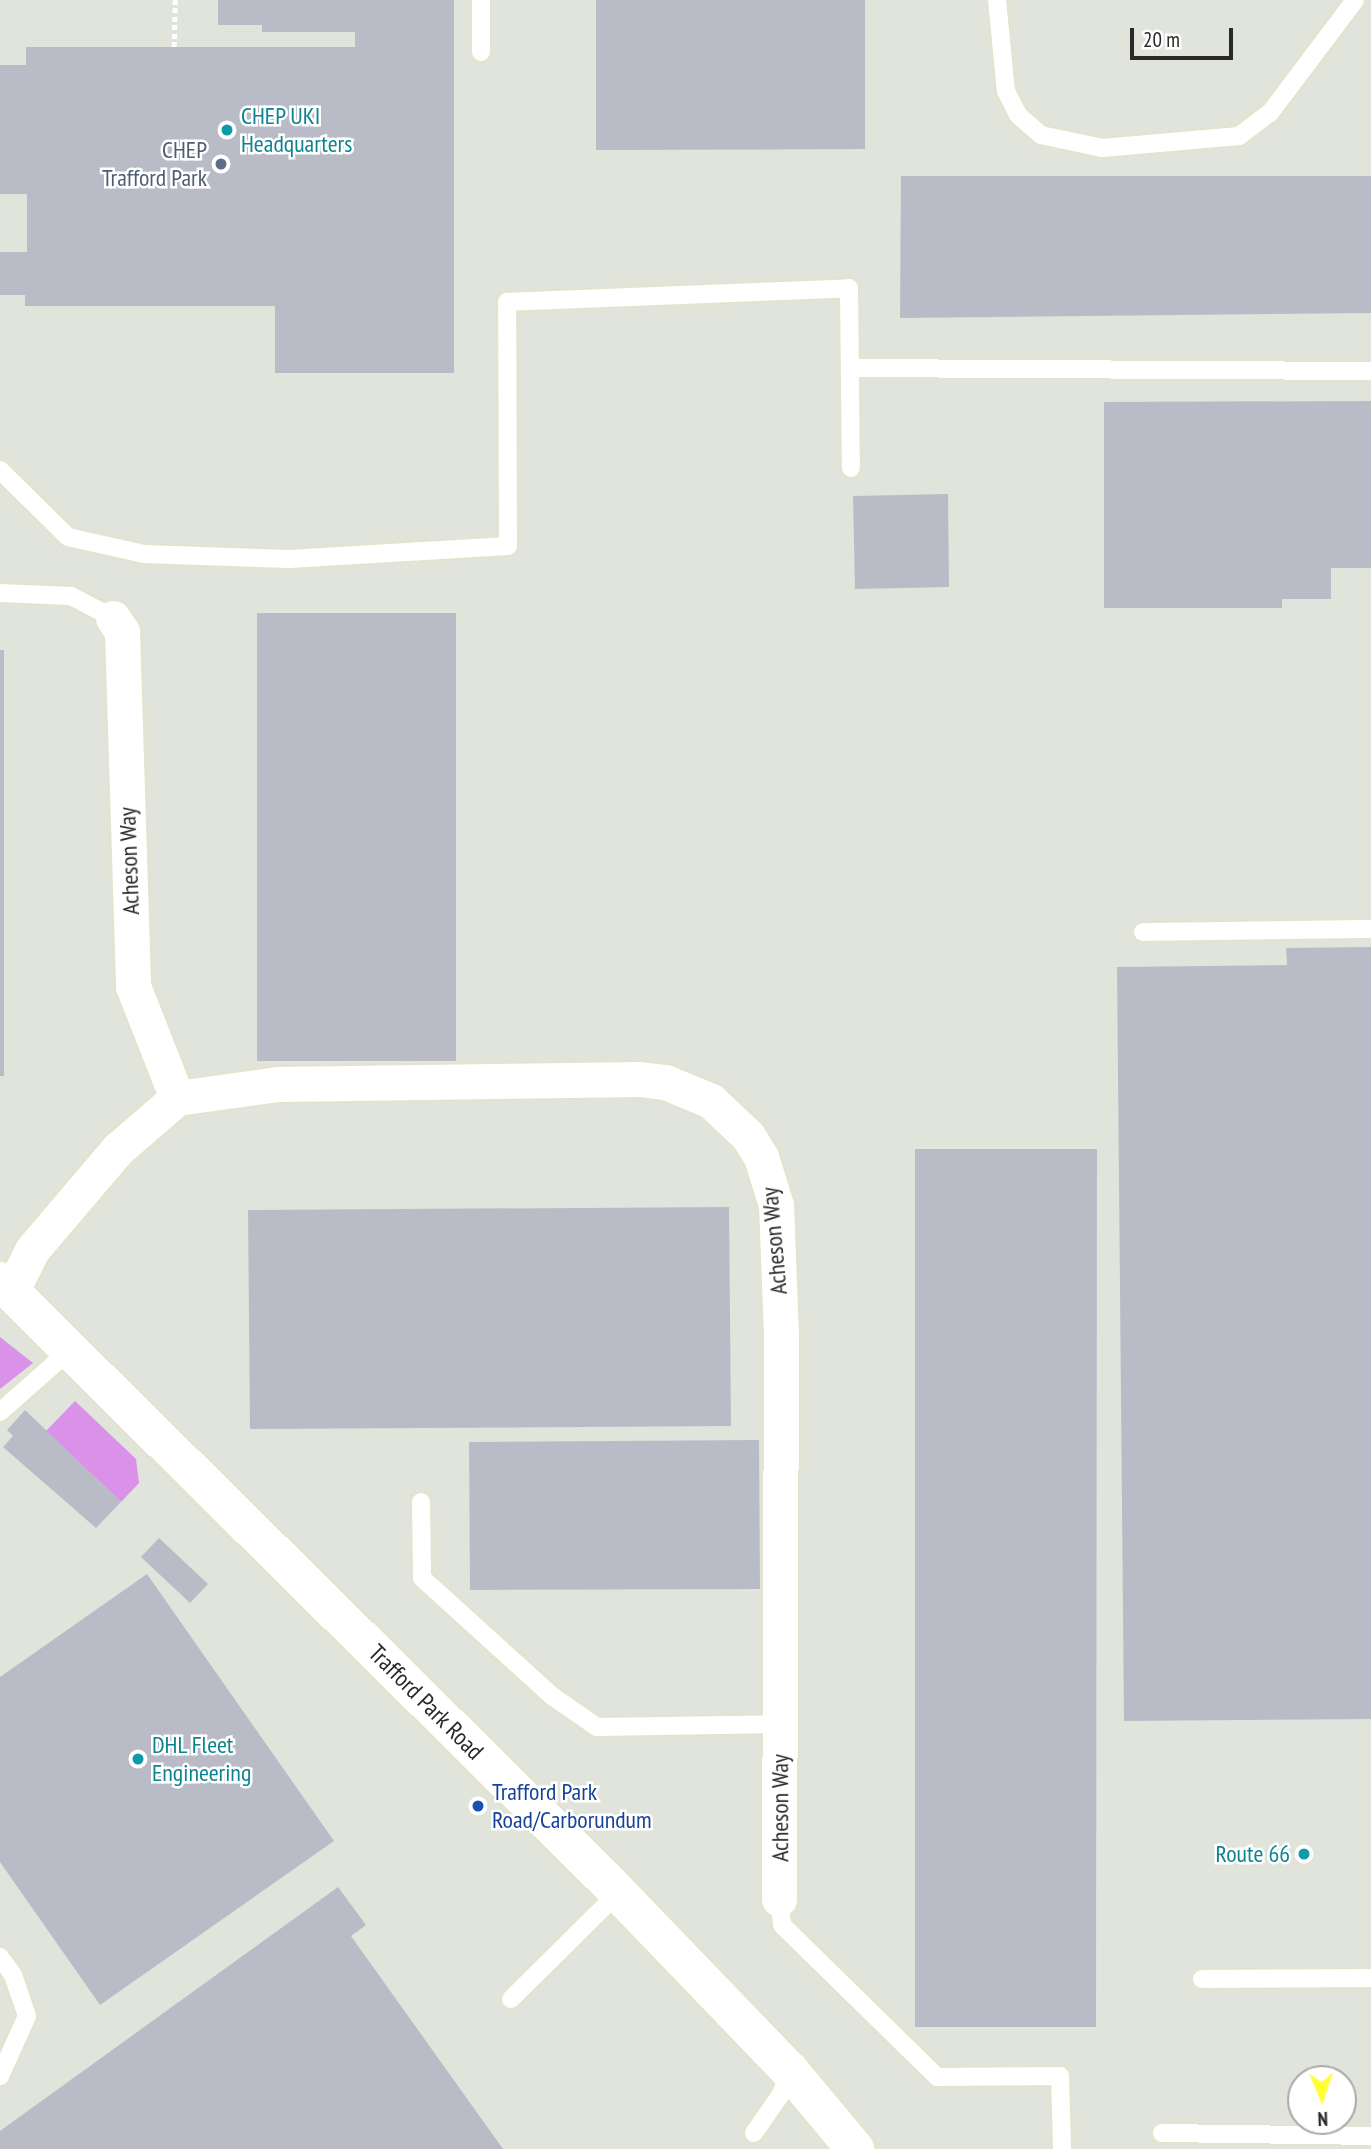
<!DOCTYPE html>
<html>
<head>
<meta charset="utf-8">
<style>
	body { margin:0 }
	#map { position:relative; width:1371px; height:2149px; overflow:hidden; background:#dadeed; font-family:"PT Sans Narrow",sans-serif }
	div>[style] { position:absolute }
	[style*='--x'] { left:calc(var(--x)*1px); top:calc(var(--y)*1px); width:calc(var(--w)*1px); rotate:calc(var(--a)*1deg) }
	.industrial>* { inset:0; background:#e0e4db }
	.green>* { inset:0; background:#da92e8 }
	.building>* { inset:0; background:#b9bcc7 }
	.path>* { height:4.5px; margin-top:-2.25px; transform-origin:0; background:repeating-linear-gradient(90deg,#fff 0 5px,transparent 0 8.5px) }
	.roads { filter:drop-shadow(2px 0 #e4e3cf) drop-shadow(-2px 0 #e4e3cf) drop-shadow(0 2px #e4e3cf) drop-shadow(0 -2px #e4e3cf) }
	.lane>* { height:18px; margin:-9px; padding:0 9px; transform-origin:9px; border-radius:9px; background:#fff }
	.street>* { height:35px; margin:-17.5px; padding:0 17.5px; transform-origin:17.5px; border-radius:17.5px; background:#fff }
	.secondary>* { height:38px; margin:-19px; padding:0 19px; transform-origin:19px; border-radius:19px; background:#fff }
	.dots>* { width:19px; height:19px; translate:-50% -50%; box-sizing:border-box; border:4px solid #fff; border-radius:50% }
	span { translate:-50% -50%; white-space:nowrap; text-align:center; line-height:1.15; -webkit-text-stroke:5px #fff; paint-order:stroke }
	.culture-label { font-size:24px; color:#0d838f }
	.left { translate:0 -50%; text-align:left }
	.right { translate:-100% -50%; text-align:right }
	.service-label { font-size:24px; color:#4e5e75 }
	.street-label { font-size:24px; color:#292929 }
	.transit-label { font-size:24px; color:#164399 }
	.north { position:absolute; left:1287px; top:2065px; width:70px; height:70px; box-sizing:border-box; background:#fff; border:2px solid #a9a9a9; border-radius:50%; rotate:178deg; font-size:19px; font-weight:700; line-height:28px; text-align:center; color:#292929 }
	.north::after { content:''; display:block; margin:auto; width:24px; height:32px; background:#ffff35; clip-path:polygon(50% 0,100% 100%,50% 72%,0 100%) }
	.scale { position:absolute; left:1130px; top:28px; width:103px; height:32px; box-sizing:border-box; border:4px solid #292929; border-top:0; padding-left:9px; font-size:21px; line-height:24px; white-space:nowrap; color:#292929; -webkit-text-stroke:5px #fff; paint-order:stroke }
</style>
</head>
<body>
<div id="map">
	<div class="industrial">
		<div style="clip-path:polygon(evenodd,0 0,1371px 0,1371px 2149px,0 2149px,0 0,1301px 2079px,1343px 2079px,1343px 2121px,1301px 2121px,1301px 2079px)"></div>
	</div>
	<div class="green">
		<div style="clip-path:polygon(0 1337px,33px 1363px,0 1389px)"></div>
		<div style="clip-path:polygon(75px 1401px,136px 1459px,139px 1483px,121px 1502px,46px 1431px)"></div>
	</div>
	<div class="building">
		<div style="clip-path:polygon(218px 0,454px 0,454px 373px,275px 373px,275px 306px,25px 306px,25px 295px,0 295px,0 252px,27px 252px,27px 194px,0 194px,0 65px,26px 65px,26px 47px,355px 47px,355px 32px,262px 32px,262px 25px,218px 25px)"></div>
		<div style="clip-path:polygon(596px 0,865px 0,865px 149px,596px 150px)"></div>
		<div style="clip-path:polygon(901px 176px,1371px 176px,1371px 313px,900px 318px)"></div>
		<div style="clip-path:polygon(1371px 401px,1371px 568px,1331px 568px,1331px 599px,1282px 599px,1282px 608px,1104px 608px,1104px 402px)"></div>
		<div style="clip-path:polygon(948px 494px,949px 587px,855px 589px,853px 496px)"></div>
		<div style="clip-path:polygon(257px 613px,456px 613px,456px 1061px,257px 1061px)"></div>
		<div style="clip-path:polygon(0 650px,4px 650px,4px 1076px,0 1076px)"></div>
		<div style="clip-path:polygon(1371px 947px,1371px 1719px,1124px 1721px,1117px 967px,1287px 965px,1286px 948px)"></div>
		<div style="clip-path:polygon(915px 1149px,1097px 1149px,1096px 2027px,915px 2027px)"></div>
		<div style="clip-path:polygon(729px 1207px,731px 1426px,250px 1429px,248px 1210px)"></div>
		<div style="clip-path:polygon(25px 1410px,121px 1502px,96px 1528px,3px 1447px,13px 1436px,7px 1430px)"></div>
		<div style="clip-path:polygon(759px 1440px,760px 1589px,470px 1590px,469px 1442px)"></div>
		<div style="clip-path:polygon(159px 1538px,208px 1584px,190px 1603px,141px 1557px)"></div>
		<div style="clip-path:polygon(147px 1574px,334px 1841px,100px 2005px,0 1862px,0 1677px)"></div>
		<div style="clip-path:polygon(338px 1887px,366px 1925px,351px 1936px,503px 2149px,0 2149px,0 2131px)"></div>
	</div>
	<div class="path">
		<div style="--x:174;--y:47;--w:47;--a:-88.8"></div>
	</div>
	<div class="roads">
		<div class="lane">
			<div style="--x:481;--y:0;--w:52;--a:90"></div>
			<div style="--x:997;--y:0;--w:91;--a:84.4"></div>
			<div style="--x:1006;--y:91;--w:27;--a:63"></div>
			<div style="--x:1018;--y:115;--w:30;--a:41"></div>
			<div style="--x:1041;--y:135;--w:62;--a:12"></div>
			<div style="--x:1102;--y:148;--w:138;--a:-5"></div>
			<div style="--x:1239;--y:136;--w:39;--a:-37"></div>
			<div style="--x:1270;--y:113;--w:141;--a:-53"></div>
			<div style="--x:850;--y:368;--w:521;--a:0.33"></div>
			<div style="--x:0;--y:470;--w:95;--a:44.6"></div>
			<div style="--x:68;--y:537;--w:78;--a:12.6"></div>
			<div style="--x:144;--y:554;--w:145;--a:2"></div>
			<div style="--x:289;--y:559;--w:219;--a:-3.4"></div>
			<div style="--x:508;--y:546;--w:244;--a:-90.2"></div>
			<div style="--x:507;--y:302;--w:342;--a:-2.3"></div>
			<div style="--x:849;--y:288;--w:180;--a:89.4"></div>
			<div style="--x:0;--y:593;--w:71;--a:2.4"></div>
			<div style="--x:71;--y:596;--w:47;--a:27.6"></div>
			<div style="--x:1143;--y:932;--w:228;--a:-0.8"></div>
			<div style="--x:0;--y:1412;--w:94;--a:-41.5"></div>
			<div style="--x:421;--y:1502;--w:76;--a:89.2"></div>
			<div style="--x:422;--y:1578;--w:176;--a:42.2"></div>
			<div style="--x:552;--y:1696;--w:55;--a:34.6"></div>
			<div style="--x:597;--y:1727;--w:183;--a:-0.9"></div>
			<div style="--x:779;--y:1899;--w:26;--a:83"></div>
			<div style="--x:782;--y:1925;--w:217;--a:44.4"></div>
			<div style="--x:937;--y:2077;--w:123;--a:-0.5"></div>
			<div style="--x:1060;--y:2076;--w:73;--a:88.4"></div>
			<div style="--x:0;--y:1957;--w:22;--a:54"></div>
			<div style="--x:13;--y:1975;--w:43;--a:71.1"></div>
			<div style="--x:27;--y:2016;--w:66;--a:114.2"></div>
			<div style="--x:1202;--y:1979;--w:169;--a:-0.3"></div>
			<div style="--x:511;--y:1999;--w:151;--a:-44.7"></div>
			<div style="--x:754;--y:2133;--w:47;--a:-55.3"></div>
			<div style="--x:781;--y:2094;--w:25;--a:-69"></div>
			<div style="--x:1162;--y:2133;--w:209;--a:0.8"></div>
		</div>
		<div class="street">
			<div style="--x:113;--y:618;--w:17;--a:57"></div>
			<div style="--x:122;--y:632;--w:354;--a:88.2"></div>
			<div style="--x:133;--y:986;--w:120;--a:68.6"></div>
			<div style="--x:11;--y:1292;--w:47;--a:-63.4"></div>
			<div style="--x:32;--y:1250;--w:133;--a:-49.6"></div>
			<div style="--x:118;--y:1149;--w:78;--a:-40.8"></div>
			<div style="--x:177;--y:1098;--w:102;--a:-7.9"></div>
			<div style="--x:278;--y:1084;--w:362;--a:-0.8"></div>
			<div style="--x:640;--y:1079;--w:25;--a:7"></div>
			<div style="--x:665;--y:1082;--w:50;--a:22.4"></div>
			<div style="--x:711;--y:1101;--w:51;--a:43.4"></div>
			<div style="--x:748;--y:1136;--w:25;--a:58"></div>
			<div style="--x:761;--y:1157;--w:50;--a:72.6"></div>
			<div style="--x:776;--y:1205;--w:129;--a:87.8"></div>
			<div style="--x:781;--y:1334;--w:565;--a:90.2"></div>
		</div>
		<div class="secondary">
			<div style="--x:0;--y:1281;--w:852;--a:44.67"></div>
			<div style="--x:606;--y:1880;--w:265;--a:46.1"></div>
			<div style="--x:790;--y:2071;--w:102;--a:50.2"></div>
		</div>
	</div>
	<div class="dots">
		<div style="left:227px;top:130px;background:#0f9aa8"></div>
		<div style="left:221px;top:164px;background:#5c6f8a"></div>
		<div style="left:138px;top:1759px;background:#0f9aa8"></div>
		<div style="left:478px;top:1806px;background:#1a4fb4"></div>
		<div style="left:1304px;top:1854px;background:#0f9aa8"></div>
	</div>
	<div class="culture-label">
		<span class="left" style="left:241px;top:130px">CHEP UKI<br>Headquarters</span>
		<span class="left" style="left:152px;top:1759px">DHL Fleet<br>Engineering</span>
		<span class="right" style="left:1290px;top:1854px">Route 66</span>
	</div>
	<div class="service-label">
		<span class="right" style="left:207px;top:164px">CHEP<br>Trafford Park</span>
	</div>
	<div class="street-label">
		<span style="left:129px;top:861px;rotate:-92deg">Acheson Way</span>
		<span style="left:774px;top:1241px;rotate:-95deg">Acheson Way</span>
		<span style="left:426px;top:1702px;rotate:45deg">Trafford Park Road</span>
		<span style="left:780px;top:1808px;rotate:-90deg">Acheson Way</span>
	</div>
	<div class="transit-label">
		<span class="left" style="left:492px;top:1806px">Trafford Park<br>Road/Carborundum</span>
	</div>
	<div class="north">N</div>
	<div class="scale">20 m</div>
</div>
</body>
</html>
